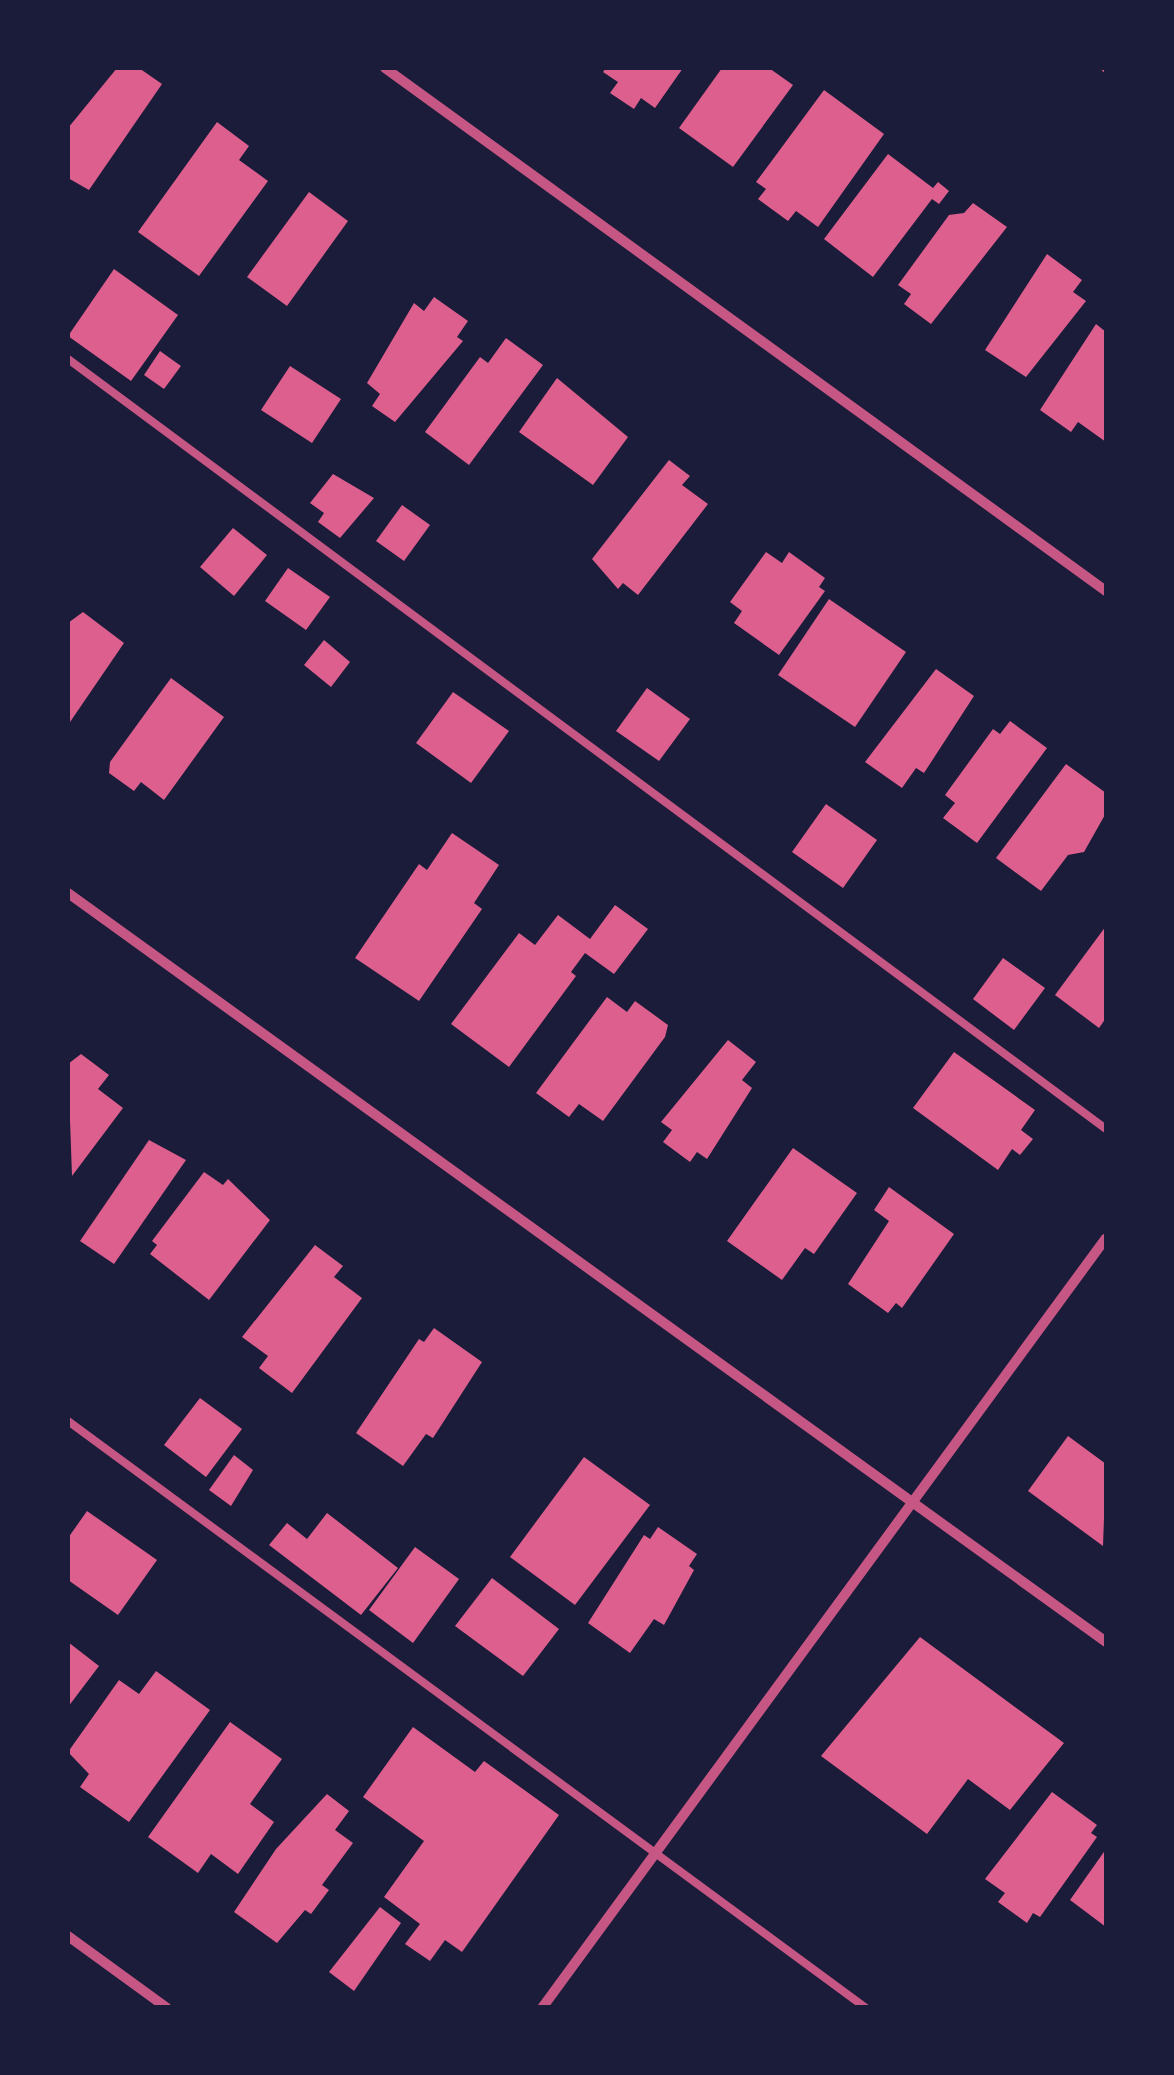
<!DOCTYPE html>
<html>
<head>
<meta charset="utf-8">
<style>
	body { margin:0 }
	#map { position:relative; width:1174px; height:2075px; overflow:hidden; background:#1b1b3a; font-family:Cabin,sans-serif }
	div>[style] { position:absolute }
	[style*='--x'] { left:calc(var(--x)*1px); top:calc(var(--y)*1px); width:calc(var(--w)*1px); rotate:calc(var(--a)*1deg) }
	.building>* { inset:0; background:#dd5f8e }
	.service>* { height:8px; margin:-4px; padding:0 4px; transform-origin:4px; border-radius:4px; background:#c65784 }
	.minor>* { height:10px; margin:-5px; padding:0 5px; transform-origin:5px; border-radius:5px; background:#c65784 }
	span { translate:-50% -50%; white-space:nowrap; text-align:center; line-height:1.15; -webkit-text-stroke:9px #1b1b3a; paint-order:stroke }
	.frame { position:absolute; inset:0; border:70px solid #1b1b3a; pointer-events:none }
</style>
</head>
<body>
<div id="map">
	<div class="building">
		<div style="clip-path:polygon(117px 68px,139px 68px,162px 84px,89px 190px,68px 178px,68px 128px)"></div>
		<div style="clip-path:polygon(606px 68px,683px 68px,655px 108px,641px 98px,634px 109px,610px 93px,618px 82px,603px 72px)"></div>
		<div style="clip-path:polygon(722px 68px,769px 68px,793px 85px,733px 167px,679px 128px)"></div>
		<div style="clip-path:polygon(824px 90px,884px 134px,818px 227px,796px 211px,788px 221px,758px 199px,766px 189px,756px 182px)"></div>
		<div style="clip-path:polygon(217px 122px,249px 146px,239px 160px,268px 181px,199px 276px,138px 232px)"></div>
		<div style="clip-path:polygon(888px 154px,933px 188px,938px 182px,949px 191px,939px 204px,932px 199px,873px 277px,824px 239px)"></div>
		<div style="clip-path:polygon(309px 192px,348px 221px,287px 306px,247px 277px)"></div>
		<div style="clip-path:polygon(973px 203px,1007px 227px,931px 324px,904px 304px,911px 294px,898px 285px,949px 215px,964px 213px)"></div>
		<div style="clip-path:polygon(1047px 254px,1082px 280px,1073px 292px,1086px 301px,1026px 377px,985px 350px)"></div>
		<div style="clip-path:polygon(114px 269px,178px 315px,131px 381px,68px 336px)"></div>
		<div style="clip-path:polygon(434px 297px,468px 321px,457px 337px,463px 341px,395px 422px,372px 406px,380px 394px,367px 383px,414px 303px,424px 311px)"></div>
		<div style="clip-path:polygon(1096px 324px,1106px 332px,1106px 442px,1078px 422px,1071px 432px,1040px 410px)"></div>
		<div style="clip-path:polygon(506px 338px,543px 365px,469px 465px,425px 432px,480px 357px,488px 363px)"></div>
		<div style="clip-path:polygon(160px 351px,181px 366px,164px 389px,144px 375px)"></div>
		<div style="clip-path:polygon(290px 366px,341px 399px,312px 443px,261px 410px)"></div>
		<div style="clip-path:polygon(557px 378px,628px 437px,593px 485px,519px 432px)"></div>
		<div style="clip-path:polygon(669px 460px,690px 476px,682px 485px,708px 504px,638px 595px,623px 583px,618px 589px,592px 559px)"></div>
		<div style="clip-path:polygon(333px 474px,374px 498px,340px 538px,318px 522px,324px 513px,310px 503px)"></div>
		<div style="clip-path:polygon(402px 505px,430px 525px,404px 561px,376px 541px)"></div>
		<div style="clip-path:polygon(233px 528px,267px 555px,234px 596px,200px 567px)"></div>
		<div style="clip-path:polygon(766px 552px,782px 563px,789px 552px,825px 578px,819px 587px,825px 591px,779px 655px,734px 623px,742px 611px,730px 602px)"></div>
		<div style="clip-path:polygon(288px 568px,330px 597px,306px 630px,265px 601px)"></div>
		<div style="clip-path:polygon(829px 599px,906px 652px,855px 727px,778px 675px)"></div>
		<div style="clip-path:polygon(83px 612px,124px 643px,68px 725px,68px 623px)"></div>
		<div style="clip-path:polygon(324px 640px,350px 662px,331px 687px,304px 665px)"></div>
		<div style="clip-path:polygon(936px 669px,974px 696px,924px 773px,916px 768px,902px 788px,865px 762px)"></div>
		<div style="clip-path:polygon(171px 678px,224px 717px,164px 800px,141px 782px,134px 791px,109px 773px,110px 762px)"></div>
		<div style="clip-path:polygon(647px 688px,690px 719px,659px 761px,616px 731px)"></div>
		<div style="clip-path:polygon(453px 692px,509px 731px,471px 783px,416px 743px)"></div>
		<div style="clip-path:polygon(1010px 721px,1047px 748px,977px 843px,943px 818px,955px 803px,945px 795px,993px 729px,1000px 734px)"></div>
		<div style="clip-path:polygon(1066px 764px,1106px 793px,1106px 813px,1084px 852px,1068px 855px,1041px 891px,996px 858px)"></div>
		<div style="clip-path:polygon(826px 804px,877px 840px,843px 888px,792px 852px)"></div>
		<div style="clip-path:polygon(452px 833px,499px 865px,474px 903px,482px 909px,419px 1001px,355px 958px,419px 864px,427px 870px)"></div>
		<div style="clip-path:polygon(615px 905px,648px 929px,614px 974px,585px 953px,571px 972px,576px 976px,509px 1067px,451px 1024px,519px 933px,535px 945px,558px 915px,590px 939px)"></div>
		<div style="clip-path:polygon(1106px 926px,1106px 1018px,1099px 1028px,1055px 995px)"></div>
		<div style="clip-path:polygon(1003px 958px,1045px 988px,1014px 1030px,973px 999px)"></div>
		<div style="clip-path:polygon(607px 997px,627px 1012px,635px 1001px,668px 1025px,665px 1037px,603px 1121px,579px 1104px,569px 1117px,536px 1093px)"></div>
		<div style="clip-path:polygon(728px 1040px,756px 1062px,742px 1080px,752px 1088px,707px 1159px,697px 1152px,690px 1162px,663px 1142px,672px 1130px,661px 1122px)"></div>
		<div style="clip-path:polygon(954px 1052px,1035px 1110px,1021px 1130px,1033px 1139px,1020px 1155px,1012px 1149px,998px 1170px,913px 1108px)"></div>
		<div style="clip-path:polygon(81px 1054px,109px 1075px,98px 1089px,123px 1108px,72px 1176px,68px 1064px)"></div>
		<div style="clip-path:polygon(149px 1140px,186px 1160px,114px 1264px,80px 1241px)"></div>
		<div style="clip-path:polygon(793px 1148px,857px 1193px,814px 1254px,805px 1248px,782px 1280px,727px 1241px)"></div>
		<div style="clip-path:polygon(204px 1172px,223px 1185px,228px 1179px,270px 1220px,209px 1300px,150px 1254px,157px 1245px,152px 1241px)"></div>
		<div style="clip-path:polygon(889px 1187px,954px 1234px,902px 1308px,896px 1303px,888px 1313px,848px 1284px,889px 1221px,874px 1210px)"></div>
		<div style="clip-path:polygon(315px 1245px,343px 1266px,334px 1277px,362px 1298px,292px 1393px,259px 1368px,268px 1356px,242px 1337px)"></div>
		<div style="clip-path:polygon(434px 1328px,482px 1362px,433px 1438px,426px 1434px,403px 1466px,356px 1433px,419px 1339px,424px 1342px)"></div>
		<div style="clip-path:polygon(200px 1398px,242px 1429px,206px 1477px,164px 1445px)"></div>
		<div style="clip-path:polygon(1068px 1436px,1106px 1464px,1103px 1546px,1028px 1491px)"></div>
		<div style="clip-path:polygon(234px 1455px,253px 1470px,231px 1506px,209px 1490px)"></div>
		<div style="clip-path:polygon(584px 1457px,650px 1505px,575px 1605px,510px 1557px)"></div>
		<div style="clip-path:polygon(87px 1511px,157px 1560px,118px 1615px,68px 1580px,68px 1538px)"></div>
		<div style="clip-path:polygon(327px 1513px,398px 1568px,361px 1615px,269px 1545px,287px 1523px,307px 1539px)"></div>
		<div style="clip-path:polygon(658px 1527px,697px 1554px,689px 1566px,694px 1570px,664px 1625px,654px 1619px,630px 1653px,588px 1623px,644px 1535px,650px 1539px)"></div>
		<div style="clip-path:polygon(415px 1547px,459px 1579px,413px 1643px,369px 1610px)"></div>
		<div style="clip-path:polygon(492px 1578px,559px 1629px,523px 1676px,455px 1626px)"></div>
		<div style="clip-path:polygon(920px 1637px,1064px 1743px,1010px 1810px,968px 1779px,927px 1834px,821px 1756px)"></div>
		<div style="clip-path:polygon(68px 1642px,99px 1666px,68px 1707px)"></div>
		<div style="clip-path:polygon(156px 1671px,210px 1710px,129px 1822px,80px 1787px,89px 1774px,68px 1752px,119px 1680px,139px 1694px)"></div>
		<div style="clip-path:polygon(230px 1722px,282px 1759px,250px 1804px,274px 1822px,238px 1874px,211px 1854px,198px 1873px,148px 1837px)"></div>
		<div style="clip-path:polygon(413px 1727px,475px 1772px,484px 1761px,559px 1815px,462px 1952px,445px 1940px,430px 1961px,405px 1944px,420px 1924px,384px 1897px,424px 1841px,363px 1797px)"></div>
		<div style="clip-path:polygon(1052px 1792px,1097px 1825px,1091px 1833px,1097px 1837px,1040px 1917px,1033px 1913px,1027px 1923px,998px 1902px,1005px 1893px,985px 1879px)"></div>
		<div style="clip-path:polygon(327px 1794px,349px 1811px,335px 1830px,353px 1843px,322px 1885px,329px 1890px,311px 1914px,305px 1910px,277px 1943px,234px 1912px,276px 1849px)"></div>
		<div style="clip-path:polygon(1106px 1849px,1106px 1927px,1070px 1900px)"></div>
		<div style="clip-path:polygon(380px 1907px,401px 1923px,354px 1991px,329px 1972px)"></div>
	</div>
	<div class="service">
		<div style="--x:1105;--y:68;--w:1;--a:45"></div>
		<div style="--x:68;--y:359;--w:1292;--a:36.57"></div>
		<div style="--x:68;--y:1421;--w:991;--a:36.34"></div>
	</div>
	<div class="minor">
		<div style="--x:385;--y:68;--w:891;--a:35.96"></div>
		<div style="--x:68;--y:893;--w:1280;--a:35.81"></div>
		<div style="--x:68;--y:1936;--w:122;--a:36"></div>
		<div style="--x:542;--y:2008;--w:954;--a:-53.78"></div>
	</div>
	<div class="frame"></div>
</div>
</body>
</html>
